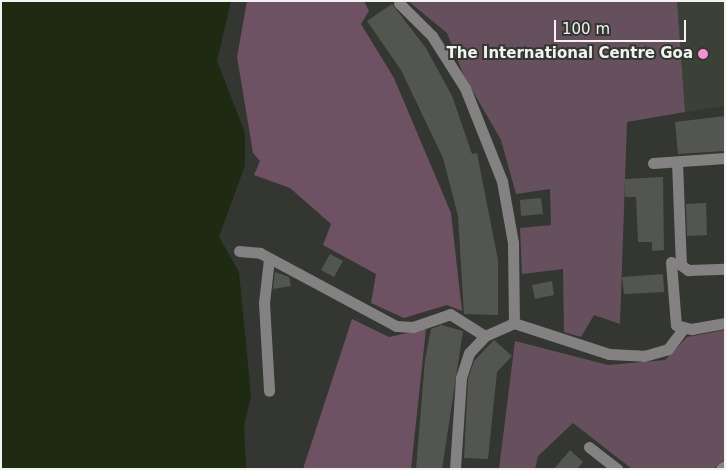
<!DOCTYPE html>
<html>
<head>
<meta charset="utf-8">
<style>
	body { margin:0 }
	#map { position:relative; width:726px; height:470px; overflow:hidden; background:#333631; font-family:"DejaVu Sans",sans-serif }
	div>[style] { position:absolute }
	[style*='--x'] { left:calc(var(--x)*1px); top:calc(var(--y)*1px); width:calc(var(--w)*1px); rotate:calc(var(--a)*1deg) }
	.built>* { inset:0; background:#3c4137 }
	.green>* { inset:0; background:#67505e }
	.forest>* { inset:0; background:#6e5263 }
	.water>* { inset:0; background:#1e2a12 }
	.building>* { inset:0; background:#535650 }
	.minor>* { height:11px; margin:-5.5px; padding:0 5.5px; transform-origin:5.5px; border-radius:5.5px; background:#848183 }
	.dots>* { width:14px; height:14px; translate:-50% -50%; box-sizing:border-box; border:2px solid #333631; border-radius:50% }
	span { translate:-50% -50%; white-space:nowrap; text-align:center; line-height:1.15; -webkit-text-stroke:4px #333631; paint-order:stroke }
	.poi-label { font-size:15px; color:#f1f3f0; font-weight:700 }
	.right { translate:-100% -50%; text-align:right }
	.frame { position:absolute; inset:0; border:2px solid #f1f3f0; pointer-events:none }
	.scale { position:absolute; left:554px; top:20px; width:132px; height:22px; box-sizing:border-box; border:2px solid #f1f3f0; border-top:0; padding-left:6px; font-size:15px; line-height:18px; white-space:nowrap; color:#f1f3f0; -webkit-text-stroke:4px #333631; paint-order:stroke }
</style>
</head>
<body>
<div id="map">
	<div class="built">
		<div style="clip-path:polygon(677px 1px,725px 1px,725px 106px,685px 112px)"></div>
	</div>
	<div class="green">
		<div style="clip-path:polygon(408px 1px,677px 1px,685px 112px,627px 122px,620px 324px,594px 315px,581px 337px,564px 332px,563px 269px,522px 274px,520px 228px,551px 225px,550px 189px,516px 194px,501px 140px,463px 74px,447px 33px)"></div>
		<div style="clip-path:polygon(725px 330px,725px 459px,713px 469px,632px 469px,573px 423px,538px 456px,535px 469px,499px 469px,515px 341px,608px 365px,665px 360px,687px 337px)"></div>
	</div>
	<div class="forest">
		<div style="clip-path:polygon(247px 1px,364px 1px,369px 11px,361px 24px,394px 78px,451px 213px,462px 311px,447px 305px,404px 318px,371px 303px,376px 274px,323px 245px,331px 224px,290px 188px,254px 175px,260px 161px,253px 153px,237px 57px)"></div>
		<div style="clip-path:polygon(352px 319px,389px 337px,426px 329px,411px 469px,303px 469px)"></div>
	</div>
	<div class="water">
		<div style="clip-path:polygon(1px 1px,231px 1px,217px 61px,245px 133px,245px 165px,219px 237px,239px 272px,251px 396px,244px 426px,246px 469px,1px 469px)"></div>
	</div>
	<div class="building">
		<div style="clip-path:polygon(392px 4px,426px 48px,452px 96px,472px 154px,477px 153px,498px 260px,498px 315px,464px 314px,458px 216px,443px 158px,401px 70px,367px 21px)"></div>
		<div style="clip-path:polygon(725px 116px,725px 151px,678px 154px,675px 122px)"></div>
		<div style="clip-path:polygon(663px 177px,664px 250px,652px 251px,652px 242px,638px 242px,636px 197px,625px 197px,625px 179px)"></div>
		<div style="clip-path:polygon(541px 198px,543px 214px,521px 216px,520px 200px)"></div>
		<div style="clip-path:polygon(706px 203px,707px 235px,687px 236px,686px 204px)"></div>
		<div style="clip-path:polygon(330px 254px,343px 261px,334px 277px,321px 270px)"></div>
		<div style="clip-path:polygon(275px 272px,289px 277px,291px 286px,273px 289px)"></div>
		<div style="clip-path:polygon(663px 274px,664px 292px,624px 294px,622px 277px)"></div>
		<div style="clip-path:polygon(552px 281px,554px 295px,535px 299px,532px 285px)"></div>
		<div style="clip-path:polygon(441px 325px,463px 331px,442px 469px,416px 469px,425px 360px,431px 329px)"></div>
		<div style="clip-path:polygon(494px 340px,512px 356px,497px 372px,488px 459px,464px 458px,468px 379px,474px 361px)"></div>
		<div style="clip-path:polygon(570px 450px,583px 462px,577px 469px,554px 469px)"></div>
	</div>
	<div class="minor">
		<div style="--x:399;--y:3;--w:47;--a:45"></div>
		<div style="--x:432;--y:36;--w:62;--a:57.6"></div>
		<div style="--x:465;--y:88;--w:100;--a:68.3"></div>
		<div style="--x:502;--y:181;--w:63;--a:79.9"></div>
		<div style="--x:513;--y:243;--w:80;--a:89.3"></div>
		<div style="--x:514;--y:323;--w:32;--a:156"></div>
		<div style="--x:485;--y:336;--w:23;--a:133"></div>
		<div style="--x:469;--y:353;--w:26;--a:108"></div>
		<div style="--x:461;--y:378;--w:91;--a:93.8"></div>
		<div style="--x:677;--y:162;--w:103;--a:87.8"></div>
		<div style="--x:681;--y:265;--w:9;--a:36"></div>
		<div style="--x:688;--y:270;--w:37;--a:-2"></div>
		<div style="--x:653;--y:163;--w:72;--a:-4"></div>
		<div style="--x:239;--y:251;--w:21;--a:5"></div>
		<div style="--x:260;--y:253;--w:154;--a:28.2"></div>
		<div style="--x:396;--y:326;--w:17;--a:3"></div>
		<div style="--x:413;--y:327;--w:39;--a:-19"></div>
		<div style="--x:450;--y:314;--w:41;--a:32.2"></div>
		<div style="--x:269;--y:259;--w:44;--a:96.5"></div>
		<div style="--x:264;--y:303;--w:88;--a:86.7"></div>
		<div style="--x:671;--y:262;--w:63;--a:85.5"></div>
		<div style="--x:676;--y:325;--w:16;--a:15"></div>
		<div style="--x:691;--y:329;--w:35;--a:-10"></div>
		<div style="--x:514;--y:323;--w:100;--a:18.1"></div>
		<div style="--x:609;--y:354;--w:35;--a:3"></div>
		<div style="--x:644;--y:356;--w:25;--a:-16"></div>
		<div style="--x:668;--y:349;--w:25;--a:-53"></div>
		<div style="--x:589;--y:447;--w:36;--a:38"></div>
		<div style="--x:721;--y:469;--w:5;--a:-37"></div>
	</div>
	<div class="dots">
		<div style="left:703px;top:54px;background:#f590d1"></div>
	</div>
	<div class="poi-label">
		<span class="right" style="left:693px;top:54px">The International Centre Goa</span>
	</div>
	<div class="frame"></div>
	<div class="scale">100 m</div>
</div>
</body>
</html>
